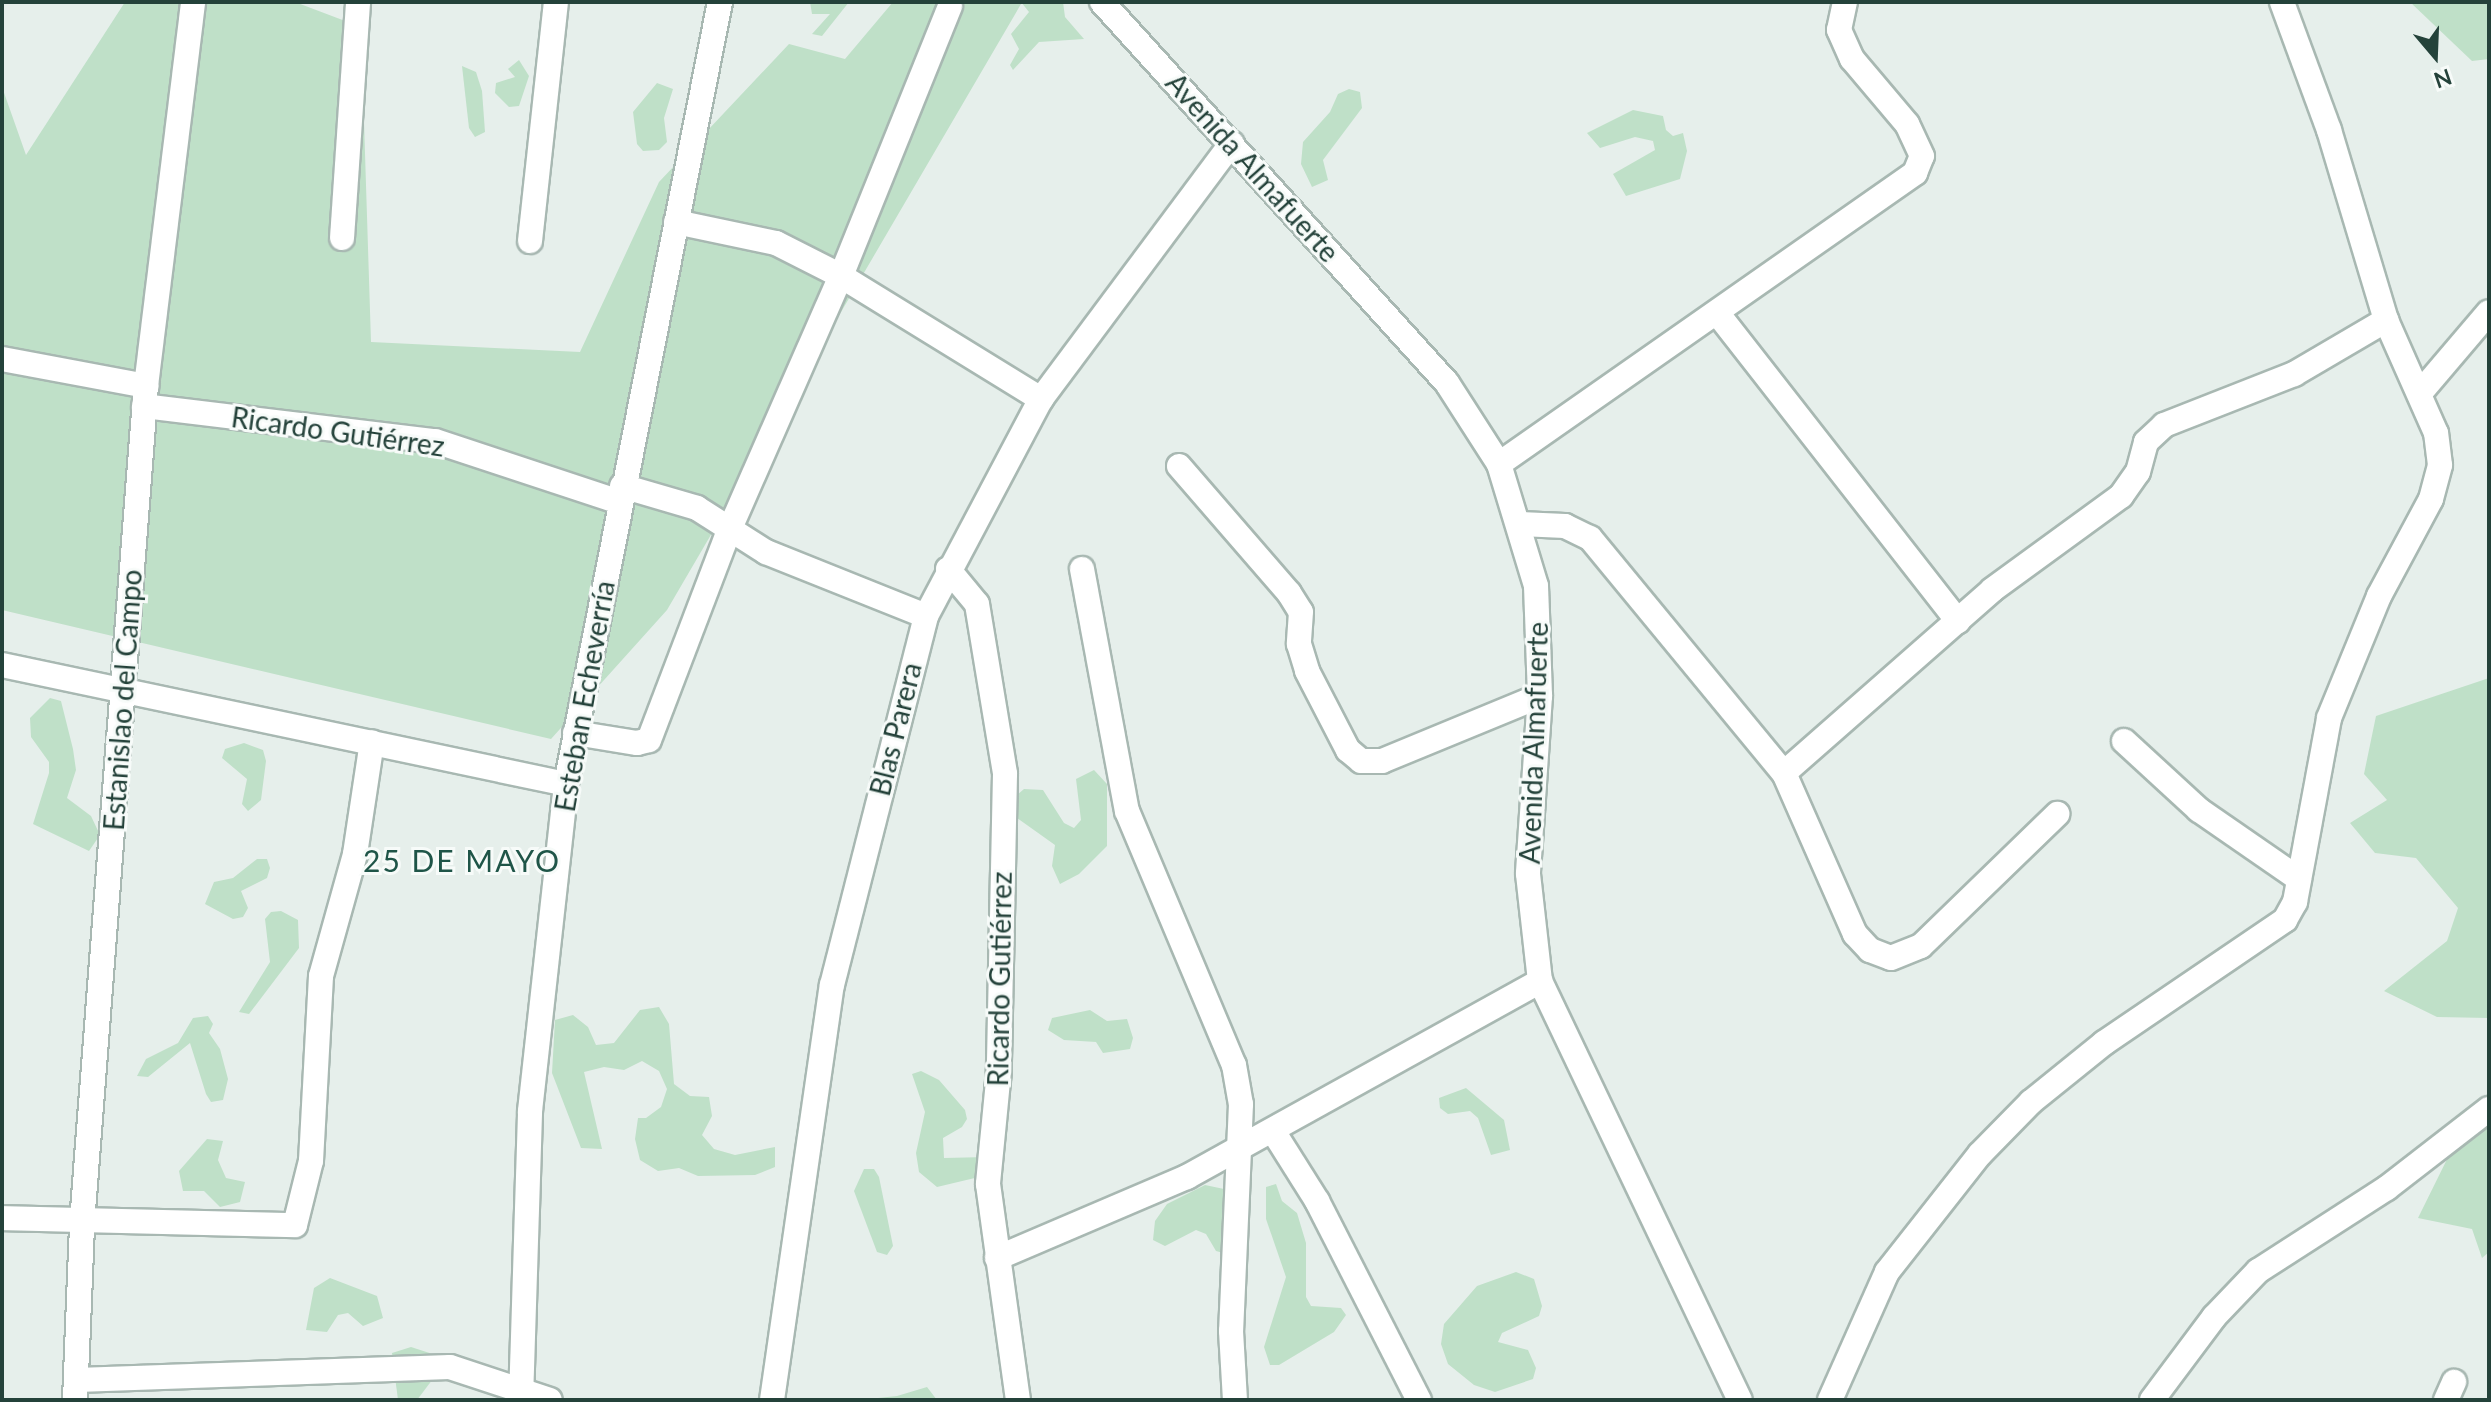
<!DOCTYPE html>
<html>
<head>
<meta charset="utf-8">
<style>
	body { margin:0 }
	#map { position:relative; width:2491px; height:1402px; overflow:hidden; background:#e6efeb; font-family:Lato,sans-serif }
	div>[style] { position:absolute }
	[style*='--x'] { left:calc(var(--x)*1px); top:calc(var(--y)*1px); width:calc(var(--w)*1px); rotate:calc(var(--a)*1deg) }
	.green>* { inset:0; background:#bfe0c8 }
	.roads { filter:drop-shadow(2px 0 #a8b8b2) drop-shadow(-2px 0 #a8b8b2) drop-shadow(0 2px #a8b8b2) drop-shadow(0 -2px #a8b8b2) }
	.street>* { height:24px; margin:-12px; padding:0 12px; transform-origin:12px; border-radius:12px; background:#fff }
	.secondary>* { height:24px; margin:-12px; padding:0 12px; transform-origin:12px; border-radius:12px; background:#fff }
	span { translate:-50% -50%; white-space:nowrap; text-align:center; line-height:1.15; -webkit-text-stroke:6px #f7fbf9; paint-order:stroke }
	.street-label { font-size:28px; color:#24423a }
	.neighbourhood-label { font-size:30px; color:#1f5548; letter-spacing:2px }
	.frame { position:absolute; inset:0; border:4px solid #24423a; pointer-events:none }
	.north { position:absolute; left:2395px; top:16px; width:80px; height:80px; -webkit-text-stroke:6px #f7fbf9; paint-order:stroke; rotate:161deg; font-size:22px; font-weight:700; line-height:32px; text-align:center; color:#24423a }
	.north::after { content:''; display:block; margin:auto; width:28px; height:36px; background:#24423a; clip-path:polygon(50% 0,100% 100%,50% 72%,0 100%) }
</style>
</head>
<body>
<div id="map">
	<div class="green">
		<div style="clip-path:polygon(125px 2px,295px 2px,361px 27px,371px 342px,580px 352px,659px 182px,789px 44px,845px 59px,893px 2px,1021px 4px,667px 610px,551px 739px,2px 610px,2px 87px,26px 155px)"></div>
		<div style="clip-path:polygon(810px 2px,849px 2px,822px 36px,812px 34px,830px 14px,812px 14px)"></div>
		<div style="clip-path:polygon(1021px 2px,1063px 2px,1065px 17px,1084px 39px,1039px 42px,1013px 70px,1010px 65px,1019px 49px,1011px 34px,1029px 12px)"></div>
		<div style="clip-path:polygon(2410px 2px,2489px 2px,2489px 59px,2472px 61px)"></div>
		<div style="clip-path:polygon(519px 60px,529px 76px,519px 106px,509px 107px,495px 93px,496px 83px,515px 77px,508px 69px)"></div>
		<div style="clip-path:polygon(462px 66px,476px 72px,482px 91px,485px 132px,475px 137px,469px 128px)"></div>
		<div style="clip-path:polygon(657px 83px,673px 89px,664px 118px,667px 142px,659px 150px,643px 151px,637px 144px,633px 112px)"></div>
		<div style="clip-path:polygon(1349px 89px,1360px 92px,1362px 108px,1323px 160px,1328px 180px,1312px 187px,1301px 164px,1303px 142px,1330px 112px,1338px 94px)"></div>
		<div style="clip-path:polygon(1633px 110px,1663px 116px,1666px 130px,1673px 136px,1683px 133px,1687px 151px,1680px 179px,1626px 196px,1613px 174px,1655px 150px,1653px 141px,1635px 137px,1600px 148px,1587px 133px)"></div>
		<div style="clip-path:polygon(2489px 678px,2489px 1018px,2437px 1017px,2384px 991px,2447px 941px,2458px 908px,2416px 858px,2375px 853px,2350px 823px,2387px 800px,2364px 774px,2376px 716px)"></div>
		<div style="clip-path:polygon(50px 698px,61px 701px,73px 749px,76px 770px,67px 798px,91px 816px,100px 835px,89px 851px,33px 824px,49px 773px,49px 762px,31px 737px,30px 718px)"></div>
		<div style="clip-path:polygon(244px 743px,263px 750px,266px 761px,261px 800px,248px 811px,242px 804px,247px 779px,222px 758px,225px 749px)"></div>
		<div style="clip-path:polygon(1094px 770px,1107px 784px,1107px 846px,1079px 874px,1060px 884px,1052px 866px,1055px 845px,1013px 815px,1017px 795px,1024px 789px,1043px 790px,1064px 823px,1074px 828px,1081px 820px,1076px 779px)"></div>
		<div style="clip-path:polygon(257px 859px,267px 859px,270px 868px,267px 878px,241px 891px,248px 908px,243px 917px,233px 919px,205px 904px,214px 882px,233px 878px)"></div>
		<div style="clip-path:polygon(271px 912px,281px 911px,298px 920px,299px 948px,249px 1014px,239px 1012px,270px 962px,265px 919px)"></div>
		<div style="clip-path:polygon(659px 1007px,669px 1024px,674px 1084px,690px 1096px,709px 1097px,712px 1116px,702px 1135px,714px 1149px,735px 1155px,775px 1147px,775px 1167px,755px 1175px,698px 1176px,679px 1168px,658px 1171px,640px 1160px,635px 1139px,638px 1118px,646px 1118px,661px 1107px,667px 1089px,659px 1071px,642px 1061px,624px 1070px,604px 1067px,584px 1072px,602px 1149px,581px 1148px,552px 1073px,555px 1020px,573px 1015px,588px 1027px,596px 1045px,614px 1043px,640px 1010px)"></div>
		<div style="clip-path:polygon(1090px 1010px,1107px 1021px,1127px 1019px,1133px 1038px,1130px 1049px,1103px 1053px,1096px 1042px,1064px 1040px,1048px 1030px,1052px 1018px)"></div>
		<div style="clip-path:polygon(208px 1016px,213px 1024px,209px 1033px,220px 1049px,228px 1079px,223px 1100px,211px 1102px,206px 1094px,190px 1043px,148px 1077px,137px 1076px,146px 1059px,178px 1043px,193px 1018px)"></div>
		<div style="clip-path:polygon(921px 1071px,939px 1080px,965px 1110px,967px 1119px,962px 1127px,943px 1138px,944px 1158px,987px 1157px,979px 1177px,937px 1187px,919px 1172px,916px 1153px,925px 1112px,912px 1074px)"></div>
		<div style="clip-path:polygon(1466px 1088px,1504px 1120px,1510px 1150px,1491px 1155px,1478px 1118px,1470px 1111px,1448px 1114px,1440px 1108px,1439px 1098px)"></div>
		<div style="clip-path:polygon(2489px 1122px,2489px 1252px,2482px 1258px,2472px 1229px,2418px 1218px,2458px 1137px)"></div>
		<div style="clip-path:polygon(207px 1139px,223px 1141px,218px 1160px,226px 1178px,245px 1182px,240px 1202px,220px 1207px,204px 1191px,183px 1191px,179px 1171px)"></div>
		<div style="clip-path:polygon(864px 1169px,874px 1169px,879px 1177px,893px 1246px,887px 1255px,877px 1252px,854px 1191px)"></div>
		<div style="clip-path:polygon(1276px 1184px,1282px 1201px,1297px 1213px,1306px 1243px,1306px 1297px,1311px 1306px,1341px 1308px,1346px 1315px,1334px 1332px,1279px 1365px,1270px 1365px,1264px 1347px,1286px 1277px,1266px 1219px,1266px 1187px)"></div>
		<div style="clip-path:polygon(1205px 1185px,1224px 1189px,1228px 1197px,1227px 1254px,1216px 1251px,1206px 1234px,1196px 1230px,1165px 1246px,1153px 1240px,1155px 1221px,1167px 1204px)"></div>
		<div style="clip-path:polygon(1516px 1272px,1534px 1279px,1542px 1306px,1539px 1316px,1502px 1333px,1498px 1342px,1528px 1350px,1536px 1368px,1533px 1379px,1495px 1392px,1474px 1385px,1448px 1364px,1441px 1344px,1444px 1324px,1477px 1286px)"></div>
		<div style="clip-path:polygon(330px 1278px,377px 1296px,383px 1318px,363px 1326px,348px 1313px,338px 1315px,327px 1332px,306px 1330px,314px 1288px)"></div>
		<div style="clip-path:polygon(411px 1347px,448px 1359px,417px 1400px,398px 1400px,392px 1353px)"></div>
		<div style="clip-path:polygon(927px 1387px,937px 1400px,859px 1400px,897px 1396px)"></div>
	</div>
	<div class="roads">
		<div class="street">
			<div style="--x:1102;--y:2;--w:514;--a:47.84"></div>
			<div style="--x:1447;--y:383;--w:96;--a:57.3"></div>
			<div style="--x:1499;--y:464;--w:127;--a:73.1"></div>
			<div style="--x:1536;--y:586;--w:110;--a:87.9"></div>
			<div style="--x:1540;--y:696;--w:178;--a:93.9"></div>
			<div style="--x:1528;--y:874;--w:108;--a:83.6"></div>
			<div style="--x:1540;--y:981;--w:464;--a:64.5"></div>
			<div style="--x:676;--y:222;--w:102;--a:11.9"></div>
			<div style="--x:776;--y:243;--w:73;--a:26.9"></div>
			<div style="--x:841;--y:276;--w:235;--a:31.6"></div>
			<div style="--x:342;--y:238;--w:237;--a:-86.1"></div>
			<div style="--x:530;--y:241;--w:240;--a:-83.8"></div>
			<div style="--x:1718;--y:314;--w:390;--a:52"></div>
			<div style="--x:2;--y:359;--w:147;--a:10.6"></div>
			<div style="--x:2420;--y:393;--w:106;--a:-49.6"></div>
			<div style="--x:144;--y:406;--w:293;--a:6.9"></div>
			<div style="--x:435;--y:441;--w:194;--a:18.3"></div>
			<div style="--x:1499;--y:464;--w:508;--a:-34.97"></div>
			<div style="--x:1915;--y:173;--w:18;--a:-68"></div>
			<div style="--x:1922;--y:156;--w:35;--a:-115"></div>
			<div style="--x:1907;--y:124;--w:85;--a:-130.2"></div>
			<div style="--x:1852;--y:59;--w:32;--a:-114"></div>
			<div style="--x:1839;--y:30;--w:29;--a:-78"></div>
			<div style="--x:1179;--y:466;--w:168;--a:49.1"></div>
			<div style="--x:1289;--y:593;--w:22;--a:58"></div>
			<div style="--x:1301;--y:612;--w:32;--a:94"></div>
			<div style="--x:1299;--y:644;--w:28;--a:73"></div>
			<div style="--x:1307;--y:671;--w:89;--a:62.6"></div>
			<div style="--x:1348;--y:750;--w:17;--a:40"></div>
			<div style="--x:1361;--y:761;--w:21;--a:0"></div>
			<div style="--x:1382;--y:761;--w:171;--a:-22.4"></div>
			<div style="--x:622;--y:486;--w:78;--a:16.3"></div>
			<div style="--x:697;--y:508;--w:82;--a:32.5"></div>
			<div style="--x:766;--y:552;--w:172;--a:21.8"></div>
			<div style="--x:1520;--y:524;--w:45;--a:2.5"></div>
			<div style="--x:1565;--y:526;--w:28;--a:26"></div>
			<div style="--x:1590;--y:538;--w:305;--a:50.5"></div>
			<div style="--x:1784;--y:773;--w:176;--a:66.2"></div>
			<div style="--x:1855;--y:934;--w:22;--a:47"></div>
			<div style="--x:1870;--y:950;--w:22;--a:21"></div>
			<div style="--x:1891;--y:958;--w:32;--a:-22"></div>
			<div style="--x:1921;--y:946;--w:190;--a:-44.1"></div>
			<div style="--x:948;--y:569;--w:45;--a:50.4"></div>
			<div style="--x:977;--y:604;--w:172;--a:80.6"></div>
			<div style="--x:1005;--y:774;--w:297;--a:91.2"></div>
			<div style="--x:999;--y:1071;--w:114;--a:95.6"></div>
			<div style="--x:988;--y:1184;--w:218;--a:82.1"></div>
			<div style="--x:1082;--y:569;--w:246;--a:79.5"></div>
			<div style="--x:1127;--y:811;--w:276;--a:67.2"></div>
			<div style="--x:1234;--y:1065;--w:40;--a:80"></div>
			<div style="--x:1241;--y:1104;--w:227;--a:92.5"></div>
			<div style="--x:1231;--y:1331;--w:69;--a:86.7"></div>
			<div style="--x:2;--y:665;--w:576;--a:11.91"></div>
			<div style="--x:575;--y:733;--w:63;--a:9.2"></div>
			<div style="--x:637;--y:743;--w:12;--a:-14"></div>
			<div style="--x:649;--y:740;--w:222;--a:-69.1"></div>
			<div style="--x:728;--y:533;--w:281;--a:-66.3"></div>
			<div style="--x:841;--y:276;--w:291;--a:-68"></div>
			<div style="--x:2124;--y:741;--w:102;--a:42.6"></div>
			<div style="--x:2199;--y:810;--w:121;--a:34.6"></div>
			<div style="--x:1784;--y:773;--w:277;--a:-41.3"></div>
			<div style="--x:1992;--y:590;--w:160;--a:-36.1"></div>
			<div style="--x:2121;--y:496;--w:29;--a:-55"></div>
			<div style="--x:2138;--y:472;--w:31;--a:-75"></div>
			<div style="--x:2146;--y:442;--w:25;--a:-43"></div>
			<div style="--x:2164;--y:425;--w:140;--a:-21.4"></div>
			<div style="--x:2294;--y:374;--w:107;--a:-30.4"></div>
			<div style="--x:1273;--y:1131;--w:83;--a:57.8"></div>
			<div style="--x:1317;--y:1201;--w:224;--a:62.9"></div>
			<div style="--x:2;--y:1218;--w:293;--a:1.4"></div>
			<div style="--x:295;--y:1225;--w:66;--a:-76"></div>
			<div style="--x:311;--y:1161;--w:185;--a:-86.9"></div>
			<div style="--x:321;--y:976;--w:127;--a:-74.4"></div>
			<div style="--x:355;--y:854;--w:113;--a:-81.4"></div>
			<div style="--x:997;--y:1258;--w:207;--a:-23.1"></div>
			<div style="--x:1187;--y:1177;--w:404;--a:-29"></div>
			<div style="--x:77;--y:1380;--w:373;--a:-2"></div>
			<div style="--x:450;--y:1367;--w:105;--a:18.3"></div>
			<div style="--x:75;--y:1400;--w:177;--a:-87.7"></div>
			<div style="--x:82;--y:1223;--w:839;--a:-85.63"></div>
			<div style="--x:146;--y:386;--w:387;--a:-83"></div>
			<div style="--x:521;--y:1400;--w:289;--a:-88.2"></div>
			<div style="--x:530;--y:1111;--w:329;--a:-83.7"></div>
			<div style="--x:566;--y:784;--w:797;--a:-78.86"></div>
			<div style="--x:772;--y:1400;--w:419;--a:-81.8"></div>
			<div style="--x:832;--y:985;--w:381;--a:-75.7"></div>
			<div style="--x:926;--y:616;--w:246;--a:-62.1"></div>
			<div style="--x:1041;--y:399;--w:319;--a:-53.3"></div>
			<div style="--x:2152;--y:1400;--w:104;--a:-53.2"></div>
			<div style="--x:2214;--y:1317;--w:64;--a:-46.3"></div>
			<div style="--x:2258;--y:1271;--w:153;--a:-32.8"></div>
			<div style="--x:2387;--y:1188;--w:129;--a:-37.8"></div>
			<div style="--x:2446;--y:1400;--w:20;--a:-66"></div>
		</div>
		<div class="secondary">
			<div style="--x:1830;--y:1400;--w:140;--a:-66"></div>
			<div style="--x:1887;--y:1272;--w:150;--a:-51.8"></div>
			<div style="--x:1980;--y:1154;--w:73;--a:-45.6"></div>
			<div style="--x:2031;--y:1102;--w:94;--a:-38.9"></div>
			<div style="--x:2104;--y:1043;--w:219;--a:-34.2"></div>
			<div style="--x:2285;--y:920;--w:21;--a:-61"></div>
			<div style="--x:2295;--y:902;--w:187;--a:-79.5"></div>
			<div style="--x:2329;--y:718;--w:132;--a:-67.7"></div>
			<div style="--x:2379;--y:596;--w:110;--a:-61.8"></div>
			<div style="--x:2431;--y:499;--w:35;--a:-75"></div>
			<div style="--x:2440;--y:465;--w:32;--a:-97"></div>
			<div style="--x:2436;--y:433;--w:124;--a:-113.9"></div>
			<div style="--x:2386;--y:320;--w:198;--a:-106.7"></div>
			<div style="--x:2329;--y:130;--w:136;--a:-110.2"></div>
		</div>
	</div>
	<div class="street-label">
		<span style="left:1253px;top:167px;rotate:48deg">Avenida Almafuerte</span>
		<span style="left:338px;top:431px;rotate:8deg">Ricardo Gutiérrez</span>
		<span style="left:584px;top:696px;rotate:-80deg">Esteban Echeverría</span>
		<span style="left:122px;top:700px;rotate:-86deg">Estanislao del Campo</span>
		<span style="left:895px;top:729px;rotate:-76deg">Blas Parera</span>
		<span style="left:1533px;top:743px;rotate:-88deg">Avenida Almafuerte</span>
		<span style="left:999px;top:979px;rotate:-89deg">Ricardo Gutiérrez</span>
	</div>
	<div class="neighbourhood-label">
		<span style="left:462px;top:860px">25 DE MAYO</span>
	</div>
	<div class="frame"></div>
	<div class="north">N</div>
</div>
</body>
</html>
